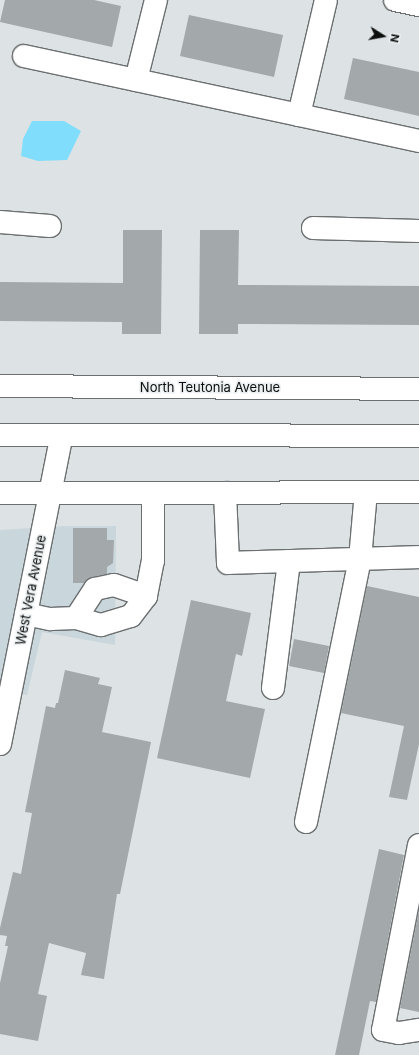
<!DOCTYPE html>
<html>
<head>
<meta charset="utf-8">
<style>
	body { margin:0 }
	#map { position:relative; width:419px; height:1055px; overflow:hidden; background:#dde2e4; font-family:Inter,sans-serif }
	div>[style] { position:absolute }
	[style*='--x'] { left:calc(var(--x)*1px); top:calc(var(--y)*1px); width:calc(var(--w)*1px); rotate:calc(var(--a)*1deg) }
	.built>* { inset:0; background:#c9d6db }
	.green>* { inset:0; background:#80ddfc }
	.building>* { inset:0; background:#a3a8aa }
	.roads { filter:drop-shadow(1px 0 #6b6f70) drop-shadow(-1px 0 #6b6f70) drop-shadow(0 1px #6b6f70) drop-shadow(0 -1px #6b6f70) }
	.minor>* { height:22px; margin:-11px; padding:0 11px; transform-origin:11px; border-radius:11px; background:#fff }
	.major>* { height:22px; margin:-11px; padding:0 11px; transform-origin:11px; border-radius:11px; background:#fff }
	span { translate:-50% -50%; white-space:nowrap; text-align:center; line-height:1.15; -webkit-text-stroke:3px #ebeff1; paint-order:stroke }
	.street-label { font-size:13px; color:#0c0e0e }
	.north { position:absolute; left:363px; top:16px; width:40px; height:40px; -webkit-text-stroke:3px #ebeff1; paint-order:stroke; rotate:101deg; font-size:11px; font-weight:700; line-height:16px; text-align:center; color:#0c0e0e }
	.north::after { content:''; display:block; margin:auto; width:14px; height:18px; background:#0c0e0e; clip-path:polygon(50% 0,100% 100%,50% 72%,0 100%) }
</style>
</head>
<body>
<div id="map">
	<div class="built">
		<div style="clip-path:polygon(65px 526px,116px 526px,115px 645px,42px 632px,27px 695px,0 689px,0 530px)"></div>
	</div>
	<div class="green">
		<div style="clip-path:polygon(32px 121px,64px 121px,81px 131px,67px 160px,38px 161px,21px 156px,23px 139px)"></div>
	</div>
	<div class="building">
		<div style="clip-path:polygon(5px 0,94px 0,121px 6px,112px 47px,0 22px)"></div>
		<div style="clip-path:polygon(189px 15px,283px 35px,274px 77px,180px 56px)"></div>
		<div style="clip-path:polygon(353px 58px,419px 72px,419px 116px,344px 99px)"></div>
		<div style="clip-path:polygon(123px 230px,162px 230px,161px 334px,122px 334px,122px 322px,0 321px,0 282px,123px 283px)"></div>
		<div style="clip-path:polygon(200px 230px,239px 230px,238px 285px,419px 286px,419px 325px,238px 324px,238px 334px,199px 334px)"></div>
		<div style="clip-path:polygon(73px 528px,107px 528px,107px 540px,114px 540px,113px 563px,107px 567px,107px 574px,92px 577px,84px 583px,73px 583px)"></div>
		<div style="clip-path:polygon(367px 586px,419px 597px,419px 744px,407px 800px,389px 797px,404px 726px,341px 713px)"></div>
		<div style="clip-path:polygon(191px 600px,251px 613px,242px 656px,236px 654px,226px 701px,265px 709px,250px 778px,157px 758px)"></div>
		<div style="clip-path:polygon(294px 639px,329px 646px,324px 673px,289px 666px)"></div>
		<div style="clip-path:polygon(65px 670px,100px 678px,98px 684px,112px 687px,102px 732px,151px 742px,120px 894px,117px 894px,104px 979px,81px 975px,86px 953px,49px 943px,38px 994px,47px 996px,38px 1041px,0 1034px,0 983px,8px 946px,5px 946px,7px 936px,0 935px,0 928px,13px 872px,21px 874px,32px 813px,25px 812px,46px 706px,55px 708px,56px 703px,58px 703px)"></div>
		<div style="clip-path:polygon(379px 849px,404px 855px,376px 1002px,370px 1001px,359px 1055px,335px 1055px)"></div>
		<div style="clip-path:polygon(419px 910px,419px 1012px,400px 1008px)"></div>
	</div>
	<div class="roads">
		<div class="minor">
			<div style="--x:395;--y:0;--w:25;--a:12"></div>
			<div style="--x:24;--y:56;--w:281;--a:12.1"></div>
			<div style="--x:299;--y:115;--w:118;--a:-76.8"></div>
			<div style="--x:136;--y:80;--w:82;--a:-76"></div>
			<div style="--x:299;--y:115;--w:123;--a:12.2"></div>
			<div style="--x:0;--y:222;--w:50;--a:4.6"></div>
			<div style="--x:313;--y:228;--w:106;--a:1.6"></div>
			<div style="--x:0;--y:386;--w:419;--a:0.4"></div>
			<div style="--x:225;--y:493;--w:70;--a:87.5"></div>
			<div style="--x:228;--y:563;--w:191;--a:-1.8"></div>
			<div style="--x:26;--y:614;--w:25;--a:12"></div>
			<div style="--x:50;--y:619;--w:26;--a:-2"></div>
			<div style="--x:76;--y:618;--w:26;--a:16"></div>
			<div style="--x:101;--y:625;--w:31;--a:-17"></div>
			<div style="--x:131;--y:616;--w:25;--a:-53"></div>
			<div style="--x:146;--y:596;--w:36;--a:-79"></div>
			<div style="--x:153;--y:561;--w:68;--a:-90"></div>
			<div style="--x:76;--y:618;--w:35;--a:-57"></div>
			<div style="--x:95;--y:589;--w:19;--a:-12"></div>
			<div style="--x:114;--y:585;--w:34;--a:19"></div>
			<div style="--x:273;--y:688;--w:128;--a:-82.8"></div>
			<div style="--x:0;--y:744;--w:315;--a:-78.7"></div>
			<div style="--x:306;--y:822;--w:268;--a:-78.4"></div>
			<div style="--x:360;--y:559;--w:67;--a:-84.9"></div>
			<div style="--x:419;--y:845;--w:188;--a:101"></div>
			<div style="--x:383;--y:1030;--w:16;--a:11"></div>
			<div style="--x:399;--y:1033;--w:20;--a:-9"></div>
		</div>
		<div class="major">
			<div style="--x:0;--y:435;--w:419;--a:0.1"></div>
			<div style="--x:0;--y:493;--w:419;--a:-0.1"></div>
		</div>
	</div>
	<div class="street-label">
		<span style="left:210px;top:387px">North Teutonia Avenue</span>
		<span style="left:31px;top:590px;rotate:-79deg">West Vera Avenue</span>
	</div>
	<div class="north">N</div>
</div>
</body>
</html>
